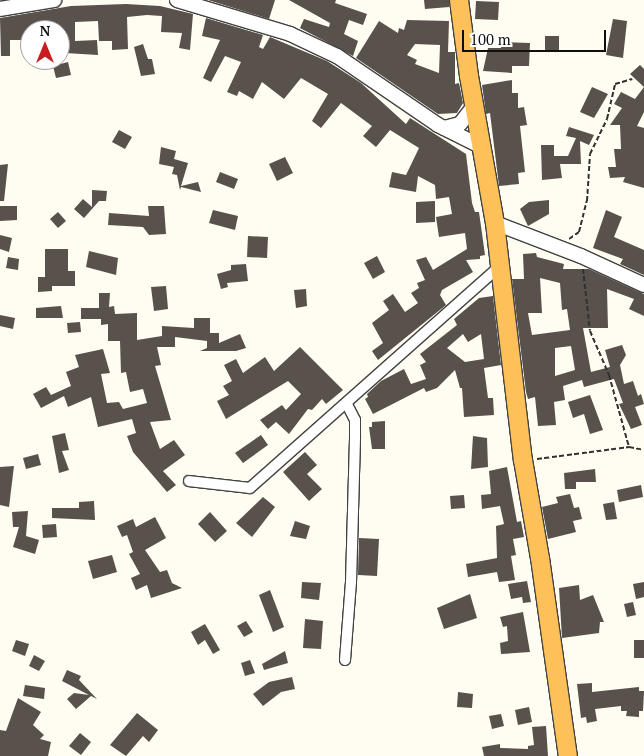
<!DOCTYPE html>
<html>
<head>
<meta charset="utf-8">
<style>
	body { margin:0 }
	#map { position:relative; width:644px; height:756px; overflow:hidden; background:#fffdf1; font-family:"PT Serif",serif }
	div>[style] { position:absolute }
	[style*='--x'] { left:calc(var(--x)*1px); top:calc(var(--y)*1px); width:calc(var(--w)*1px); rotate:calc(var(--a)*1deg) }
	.building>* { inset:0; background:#59514b }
	.path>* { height:2px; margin-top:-1px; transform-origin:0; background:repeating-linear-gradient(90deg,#313131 0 5px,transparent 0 7.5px) }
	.roads { filter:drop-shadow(1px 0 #424242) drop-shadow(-1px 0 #424242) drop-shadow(0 1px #424242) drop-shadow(0 -1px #424242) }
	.minor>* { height:10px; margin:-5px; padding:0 5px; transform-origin:5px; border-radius:5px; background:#fff }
	.tertiary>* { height:14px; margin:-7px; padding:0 7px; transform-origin:7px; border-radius:7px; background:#fff }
	.trunk>* { height:18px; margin:-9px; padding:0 9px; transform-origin:9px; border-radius:9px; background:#fec15a }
	span { translate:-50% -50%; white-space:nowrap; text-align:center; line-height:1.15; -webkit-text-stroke:5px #fff; paint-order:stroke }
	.north { position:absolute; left:20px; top:20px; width:50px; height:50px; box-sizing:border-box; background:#fff; border:1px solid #9f9f9f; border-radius:50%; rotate:0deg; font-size:14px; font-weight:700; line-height:20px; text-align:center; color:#0f0f0f }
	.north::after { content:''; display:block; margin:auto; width:18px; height:22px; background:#c91d21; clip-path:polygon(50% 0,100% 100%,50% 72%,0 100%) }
	.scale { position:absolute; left:462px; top:30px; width:144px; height:22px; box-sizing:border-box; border:2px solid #0f0f0f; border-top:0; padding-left:6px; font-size:15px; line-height:18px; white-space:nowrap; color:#0f0f0f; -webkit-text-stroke:4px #fff; paint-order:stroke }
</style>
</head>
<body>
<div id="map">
	<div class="building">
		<div style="clip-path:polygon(208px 0,275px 0,269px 19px)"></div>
		<div style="clip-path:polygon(289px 0,336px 0,335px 3px,367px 14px,363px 25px,349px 20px,344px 34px,358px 41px,353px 56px,300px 28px,304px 19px,329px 27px,330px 23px)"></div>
		<div style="clip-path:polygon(424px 0,449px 0,449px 7px,425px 9px)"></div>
		<div style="clip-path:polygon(476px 1px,499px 2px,498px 20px,475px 19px)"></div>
		<div style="clip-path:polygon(126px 4px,160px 6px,193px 14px,190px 50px,179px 48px,182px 33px,161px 32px,162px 16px,147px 15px,127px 17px,128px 49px,112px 50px,112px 41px,99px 41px,98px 21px,75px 22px,75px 41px,97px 40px,98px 55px,65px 53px,65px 50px,60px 50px,59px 25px,30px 26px,30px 40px,10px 40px,10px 56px,1px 56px,0 18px,71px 6px)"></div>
		<div style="clip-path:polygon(206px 18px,263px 35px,259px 47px,263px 49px,270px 37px,327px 61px,361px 83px,406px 124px,410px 118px,466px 154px,472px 203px,475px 212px,479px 212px,485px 255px,480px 256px,480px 259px,466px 260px,473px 272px,442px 290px,440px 295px,446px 305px,378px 360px,372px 351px,383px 343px,372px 323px,389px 310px,383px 301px,393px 294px,405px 312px,418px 303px,411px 293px,419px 288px,417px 283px,425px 280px,416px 260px,426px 257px,433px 270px,467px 249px,465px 233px,439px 237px,436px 217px,452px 214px,449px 197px,436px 199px,435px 185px,418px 176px,416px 192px,389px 187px,392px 172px,406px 175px,419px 148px,390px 130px,376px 147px,363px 136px,372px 126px,341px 103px,321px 128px,312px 121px,328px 94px,301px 78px,284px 99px,262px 82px,253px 99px,239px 91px,237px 96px,227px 92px,241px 62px,225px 56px,211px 82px,203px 78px,220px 40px,202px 36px)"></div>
		<div style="clip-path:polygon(613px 19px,627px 21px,623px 58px,606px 55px)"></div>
		<div style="clip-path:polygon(evenodd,407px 20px,449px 21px,448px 52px,455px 52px,455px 84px,459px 83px,463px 103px,457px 113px,438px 114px,356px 58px,379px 21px,398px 33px,399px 28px,404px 30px,407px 20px,415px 44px,440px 45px,439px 73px,415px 64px,417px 60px,407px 55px,415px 44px)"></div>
		<div style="clip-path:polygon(545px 36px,559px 36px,559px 52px,545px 52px)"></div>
		<div style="clip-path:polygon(501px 42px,530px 43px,529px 66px,512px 66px,512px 73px,483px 71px,488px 48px,501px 48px)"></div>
		<div style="clip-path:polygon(143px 44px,148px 59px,152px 59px,155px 74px,141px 76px,134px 47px)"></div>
		<div style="clip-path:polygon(68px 62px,71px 75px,56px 78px,53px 66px)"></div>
		<div style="clip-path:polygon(640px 65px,644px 69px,644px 112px,637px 126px,644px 128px,644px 188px,623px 182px,625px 177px,610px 178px,608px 167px,616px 167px,614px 149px,621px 149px,620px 125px,610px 125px,622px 108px,614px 104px,621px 92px,635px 99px,644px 87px,630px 74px)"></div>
		<div style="clip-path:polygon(512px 80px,512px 93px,518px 93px,518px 108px,524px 107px,527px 125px,520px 126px,525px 172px,518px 173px,519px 184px,499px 186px,490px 113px,486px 114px,482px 85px)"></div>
		<div style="clip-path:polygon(592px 87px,608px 94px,594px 118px,580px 112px)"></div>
		<div style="clip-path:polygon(569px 127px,594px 135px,589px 145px,580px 141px,581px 164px,560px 164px,562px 178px,542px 180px,541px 145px,554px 145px,554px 156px,568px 156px,576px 138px,566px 136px)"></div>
		<div style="clip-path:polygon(119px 130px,132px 137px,125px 149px,112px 142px)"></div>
		<div style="clip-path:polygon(161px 147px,176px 151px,174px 159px,188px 163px,181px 186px,198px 182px,201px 192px,181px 187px,180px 190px,177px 175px,172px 174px,174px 167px,159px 164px)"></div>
		<div style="clip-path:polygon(285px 157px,293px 173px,277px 181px,269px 164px)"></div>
		<div style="clip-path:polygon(8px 164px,4px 201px,0 201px,0 165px)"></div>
		<div style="clip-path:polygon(220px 172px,238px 179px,234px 189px,216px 182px)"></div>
		<div style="clip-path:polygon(92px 190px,107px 191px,106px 201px,99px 201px,84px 218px,74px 209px,83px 199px,92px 207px)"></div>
		<div style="clip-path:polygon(549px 200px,549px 214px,528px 226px,520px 209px,529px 202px)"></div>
		<div style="clip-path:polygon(435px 201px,435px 222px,416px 223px,416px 202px)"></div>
		<div style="clip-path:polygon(0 206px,17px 206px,17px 220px,0 221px)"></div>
		<div style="clip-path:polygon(148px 206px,164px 206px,166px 234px,149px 235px,143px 227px,108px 225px,109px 213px,149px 216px)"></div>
		<div style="clip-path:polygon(213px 210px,238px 216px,235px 230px,209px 223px)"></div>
		<div style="clip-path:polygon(606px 210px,622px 217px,614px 237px,644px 250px,644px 275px,620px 264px,623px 259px,593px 248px)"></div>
		<div style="clip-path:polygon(58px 212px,66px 221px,58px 228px,50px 219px)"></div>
		<div style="clip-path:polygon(0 235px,12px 238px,9px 252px,0 249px)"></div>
		<div style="clip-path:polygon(248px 236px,268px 237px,267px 258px,247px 257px)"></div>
		<div style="clip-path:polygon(45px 249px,68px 249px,68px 271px,75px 271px,75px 286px,52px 286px,52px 291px,38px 292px,38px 277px,45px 277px)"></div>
		<div style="clip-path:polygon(89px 251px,118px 258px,116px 275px,86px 267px)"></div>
		<div style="clip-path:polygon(evenodd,536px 253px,537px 257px,564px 264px,563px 269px,589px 269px,644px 294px,644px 316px,629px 309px,634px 299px,607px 289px,608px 328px,583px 328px,591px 372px,610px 367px,605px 350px,622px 345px,626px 355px,620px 365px,624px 384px,633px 381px,638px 396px,641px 394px,644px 404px,635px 407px,642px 425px,631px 429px,619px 404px,623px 403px,614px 379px,584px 387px,582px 380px,563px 386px,565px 400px,554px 402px,556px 425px,538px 426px,535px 397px,528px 399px,526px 392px,512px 279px,524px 279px,523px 254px,536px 253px,540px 278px,560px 283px,562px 310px,567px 309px,570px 330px,532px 335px,528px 313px,542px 313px,540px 278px,536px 253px,571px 346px,575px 370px,555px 376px,555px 348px,571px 346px)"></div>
		<div style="clip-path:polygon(377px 256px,385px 272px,373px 279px,364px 263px)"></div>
		<div style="clip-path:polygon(8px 257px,19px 259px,18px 270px,6px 268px)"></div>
		<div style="clip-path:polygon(246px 264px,248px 281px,227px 283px,228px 287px,221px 289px,217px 274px,231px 270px,231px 265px)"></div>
		<div style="clip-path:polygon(166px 286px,168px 309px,154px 311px,151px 287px)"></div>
		<div style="clip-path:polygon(306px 289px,307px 306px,296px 308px,294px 290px)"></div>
		<div style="clip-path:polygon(99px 293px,110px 293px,109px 307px,114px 306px,115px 314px,137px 313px,137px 340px,162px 336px,162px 326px,194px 328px,194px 318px,210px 318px,210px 333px,219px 333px,219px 343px,240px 334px,246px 348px,236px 351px,200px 351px,207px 348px,207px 341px,175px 337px,175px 347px,157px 347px,161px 365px,155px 366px,171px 420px,150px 422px,160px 449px,174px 440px,185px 455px,163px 471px,176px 485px,167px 492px,133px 452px,127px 436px,136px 433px,132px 419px,98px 427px,91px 397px,68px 407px,64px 396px,41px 408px,33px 394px,46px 387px,51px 395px,71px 386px,66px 372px,79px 367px,75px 355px,103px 349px,110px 373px,101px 374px,107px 403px,119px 402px,123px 409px,147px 403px,143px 389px,130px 392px,126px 372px,121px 373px,120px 341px,108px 341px,108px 324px,101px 325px,101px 319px,81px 319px,81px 308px,99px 308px)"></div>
		<div style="clip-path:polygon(evenodd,493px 296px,501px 365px,484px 368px,488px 398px,493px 398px,494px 415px,464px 417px,462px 388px,460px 388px,455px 370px,437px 388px,426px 392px,424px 388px,373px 414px,365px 399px,368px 397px,367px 394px,381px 381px,404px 369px,411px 384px,426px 379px,420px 365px,426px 362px,420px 354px,457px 325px,454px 319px,479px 298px,493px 296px,463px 334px,468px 342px,481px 334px,484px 359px,465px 362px,447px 348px,463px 334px)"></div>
		<div style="clip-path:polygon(61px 306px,63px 318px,36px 318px,36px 308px)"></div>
		<div style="clip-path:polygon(0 315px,15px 318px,13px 329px,0 326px)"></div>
		<div style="clip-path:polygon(80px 322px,81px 332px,68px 333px,67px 323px)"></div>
		<div style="clip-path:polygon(300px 347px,343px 390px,326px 404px,322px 399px,312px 410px,308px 409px,289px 434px,276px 422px,268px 429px,260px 420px,282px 405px,286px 410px,301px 394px,288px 381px,226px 419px,217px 401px,229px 395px,223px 386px,232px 381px,224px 365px,236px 359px,243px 373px,265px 357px,274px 371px)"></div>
		<div style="clip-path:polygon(590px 395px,603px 430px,590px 434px,584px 414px,573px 418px,568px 402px)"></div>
		<div style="clip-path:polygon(385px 421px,385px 449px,372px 449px,369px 427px,372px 427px,372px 422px)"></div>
		<div style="clip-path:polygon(65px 433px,69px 450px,62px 451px,69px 470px,59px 473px,52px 436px)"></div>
		<div style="clip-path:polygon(261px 435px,268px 445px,243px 463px,235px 453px)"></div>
		<div style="clip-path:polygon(473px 436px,487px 438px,488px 467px,471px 469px)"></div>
		<div style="clip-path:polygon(305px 452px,317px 465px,307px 474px,322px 489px,309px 501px,283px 472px)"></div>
		<div style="clip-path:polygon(38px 454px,41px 465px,26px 469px,23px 458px)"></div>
		<div style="clip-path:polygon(14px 466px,9px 507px,0 505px,0 467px)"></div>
		<div style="clip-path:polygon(507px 467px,517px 522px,521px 521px,524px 537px,513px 539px,516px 555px,511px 556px,515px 580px,499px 582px,497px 572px,468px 577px,466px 564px,497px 558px,496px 526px,504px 524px,500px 506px,482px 509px,481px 495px,491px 494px,489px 471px)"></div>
		<div style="clip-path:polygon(595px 469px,596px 482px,576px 482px,576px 489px,565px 489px,564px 473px)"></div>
		<div style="clip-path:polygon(641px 485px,643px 497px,619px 502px,617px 490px)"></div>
		<div style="clip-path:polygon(570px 494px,574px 508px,579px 507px,582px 519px,573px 521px,576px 532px,548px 539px,542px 507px,558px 503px,556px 497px)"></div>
		<div style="clip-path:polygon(464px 495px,465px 508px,451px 509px,450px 496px)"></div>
		<div style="clip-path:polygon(263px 497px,275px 507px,252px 537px,236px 523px)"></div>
		<div style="clip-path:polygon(94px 501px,95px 520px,52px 518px,52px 508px,79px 508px,79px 502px)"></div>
		<div style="clip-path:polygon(614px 502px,617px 519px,606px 520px,603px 504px)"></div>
		<div style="clip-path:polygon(28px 511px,26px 536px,39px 540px,35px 554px,13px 547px,19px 527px,13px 527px,12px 512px)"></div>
		<div style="clip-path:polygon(210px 512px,227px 531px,215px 542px,198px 524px)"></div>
		<div style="clip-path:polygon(155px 517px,166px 538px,145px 550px,160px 572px,167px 570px,172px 583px,182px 588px,151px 598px,147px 585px,136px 590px,131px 578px,140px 574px,129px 554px,133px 552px,127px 535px,122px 537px,117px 526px,133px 519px,136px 527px)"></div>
		<div style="clip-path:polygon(295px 521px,310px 526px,306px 539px,290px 536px)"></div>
		<div style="clip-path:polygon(56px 524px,57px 537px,43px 538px,42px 525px)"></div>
		<div style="clip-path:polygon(359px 538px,379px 539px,377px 576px,358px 575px)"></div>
		<div style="clip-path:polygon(112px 555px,117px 572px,93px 579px,88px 561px)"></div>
		<div style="clip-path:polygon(527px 581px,531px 602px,523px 603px,522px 597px,511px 599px,508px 584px)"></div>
		<div style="clip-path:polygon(302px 582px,321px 583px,319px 600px,301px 598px)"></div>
		<div style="clip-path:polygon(644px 582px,644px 597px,636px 599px,633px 584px)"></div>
		<div style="clip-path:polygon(579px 585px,580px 600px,593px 595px,604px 622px,600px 622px,599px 633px,562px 638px,559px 588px)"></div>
		<div style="clip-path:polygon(270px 590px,284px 627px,273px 632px,259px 595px)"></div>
		<div style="clip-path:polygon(470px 594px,477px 618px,444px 629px,437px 608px)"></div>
		<div style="clip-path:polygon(633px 602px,636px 615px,627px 617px,624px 604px)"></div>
		<div style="clip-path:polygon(523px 612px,530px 652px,501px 654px,500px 643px,508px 641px,507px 626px,503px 627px,500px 617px)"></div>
		<div style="clip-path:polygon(305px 619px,323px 621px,321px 649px,303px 648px)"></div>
		<div style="clip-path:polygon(246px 621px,253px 632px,244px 637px,237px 626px)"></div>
		<div style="clip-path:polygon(205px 624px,220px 650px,213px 654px,205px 640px,198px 645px,191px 632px)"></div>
		<div style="clip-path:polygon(16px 640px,29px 644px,25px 656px,12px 651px)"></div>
		<div style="clip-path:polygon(634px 640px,644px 640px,644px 658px,634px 658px)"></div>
		<div style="clip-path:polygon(285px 651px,288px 663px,264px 670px,262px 664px)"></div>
		<div style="clip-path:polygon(34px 655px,45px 661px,39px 671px,29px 666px)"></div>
		<div style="clip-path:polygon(250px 660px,255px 673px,245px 676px,241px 663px)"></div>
		<div style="clip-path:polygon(67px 670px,81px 676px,79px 680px,97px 699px,91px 696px,76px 709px,67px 699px,74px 693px,89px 695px,62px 681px)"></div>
		<div style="clip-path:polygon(292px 677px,295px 689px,281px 692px,263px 706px,253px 694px,269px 682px)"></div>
		<div style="clip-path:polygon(592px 683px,592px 692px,639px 687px,639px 691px,644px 691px,643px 711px,639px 711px,639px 717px,626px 716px,627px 711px,621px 711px,621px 706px,595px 709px,597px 721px,587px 723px,586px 717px,581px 718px,577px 684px)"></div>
		<div style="clip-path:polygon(25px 685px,45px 688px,44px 699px,23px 696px)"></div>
		<div style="clip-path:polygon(458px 692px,473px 694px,472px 708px,457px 707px)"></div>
		<div style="clip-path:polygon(18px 698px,41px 712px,33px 725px,44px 735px,40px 739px,51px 742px,48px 756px,0 756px,0 730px,6px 731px)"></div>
		<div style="clip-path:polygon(529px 707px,532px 722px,518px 725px,515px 710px)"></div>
		<div style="clip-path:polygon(137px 713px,158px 730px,149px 742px,143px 736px,126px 756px,110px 745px)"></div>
		<div style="clip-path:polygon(501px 714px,504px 726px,492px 729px,489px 716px)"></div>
		<div style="clip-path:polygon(546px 726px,548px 756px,484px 756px,482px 747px,500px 744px,500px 748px,528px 749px,528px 746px,534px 745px,532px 727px)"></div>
		<div style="clip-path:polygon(80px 733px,91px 742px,81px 755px,69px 746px)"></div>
	</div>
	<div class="path">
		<div style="--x:569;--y:239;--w:12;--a:-35"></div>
		<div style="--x:579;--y:232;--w:32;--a:-76"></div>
		<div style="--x:587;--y:201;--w:47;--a:-86.3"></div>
		<div style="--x:590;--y:154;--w:39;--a:-64"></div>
		<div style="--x:607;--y:119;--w:36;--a:-77"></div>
		<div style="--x:615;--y:84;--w:18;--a:-16"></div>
		<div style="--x:583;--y:269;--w:62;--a:83.6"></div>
		<div style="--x:590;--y:331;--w:48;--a:66.6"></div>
		<div style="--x:609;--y:375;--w:75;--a:74.5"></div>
		<div style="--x:537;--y:459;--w:93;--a:-7.4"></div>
		<div style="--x:629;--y:447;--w:15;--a:11"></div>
	</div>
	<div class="roads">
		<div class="minor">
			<div style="--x:189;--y:481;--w:61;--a:6.5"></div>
			<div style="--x:250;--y:488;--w:332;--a:-41.6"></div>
			<div style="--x:345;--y:660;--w:78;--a:-85.6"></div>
			<div style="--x:351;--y:582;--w:146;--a:-88.4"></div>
			<div style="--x:355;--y:436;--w:16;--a:-90"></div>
			<div style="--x:355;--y:420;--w:18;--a:-117"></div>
		</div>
		<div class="tertiary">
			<div style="--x:177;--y:0;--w:118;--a:16.7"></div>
			<div style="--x:290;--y:34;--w:52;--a:25.1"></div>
			<div style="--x:337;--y:56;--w:122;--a:34.3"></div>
			<div style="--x:438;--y:125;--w:47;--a:26.6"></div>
			<div style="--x:0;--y:9;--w:55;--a:-9.5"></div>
			<div style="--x:444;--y:128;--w:16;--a:-14"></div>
			<div style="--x:460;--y:124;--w:23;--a:-52"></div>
			<div style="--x:495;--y:223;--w:92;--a:21"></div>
			<div style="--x:581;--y:256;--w:69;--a:24.7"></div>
		</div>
		<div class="trunk">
			<div style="--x:459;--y:0;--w:77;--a:82.5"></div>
			<div style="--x:469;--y:76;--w:149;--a:80"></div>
			<div style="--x:495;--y:223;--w:239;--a:83.3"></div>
			<div style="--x:523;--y:460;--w:99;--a:80.2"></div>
			<div style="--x:540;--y:558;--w:200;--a:82"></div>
		</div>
	</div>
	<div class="north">N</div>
	<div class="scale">100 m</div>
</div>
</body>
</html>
